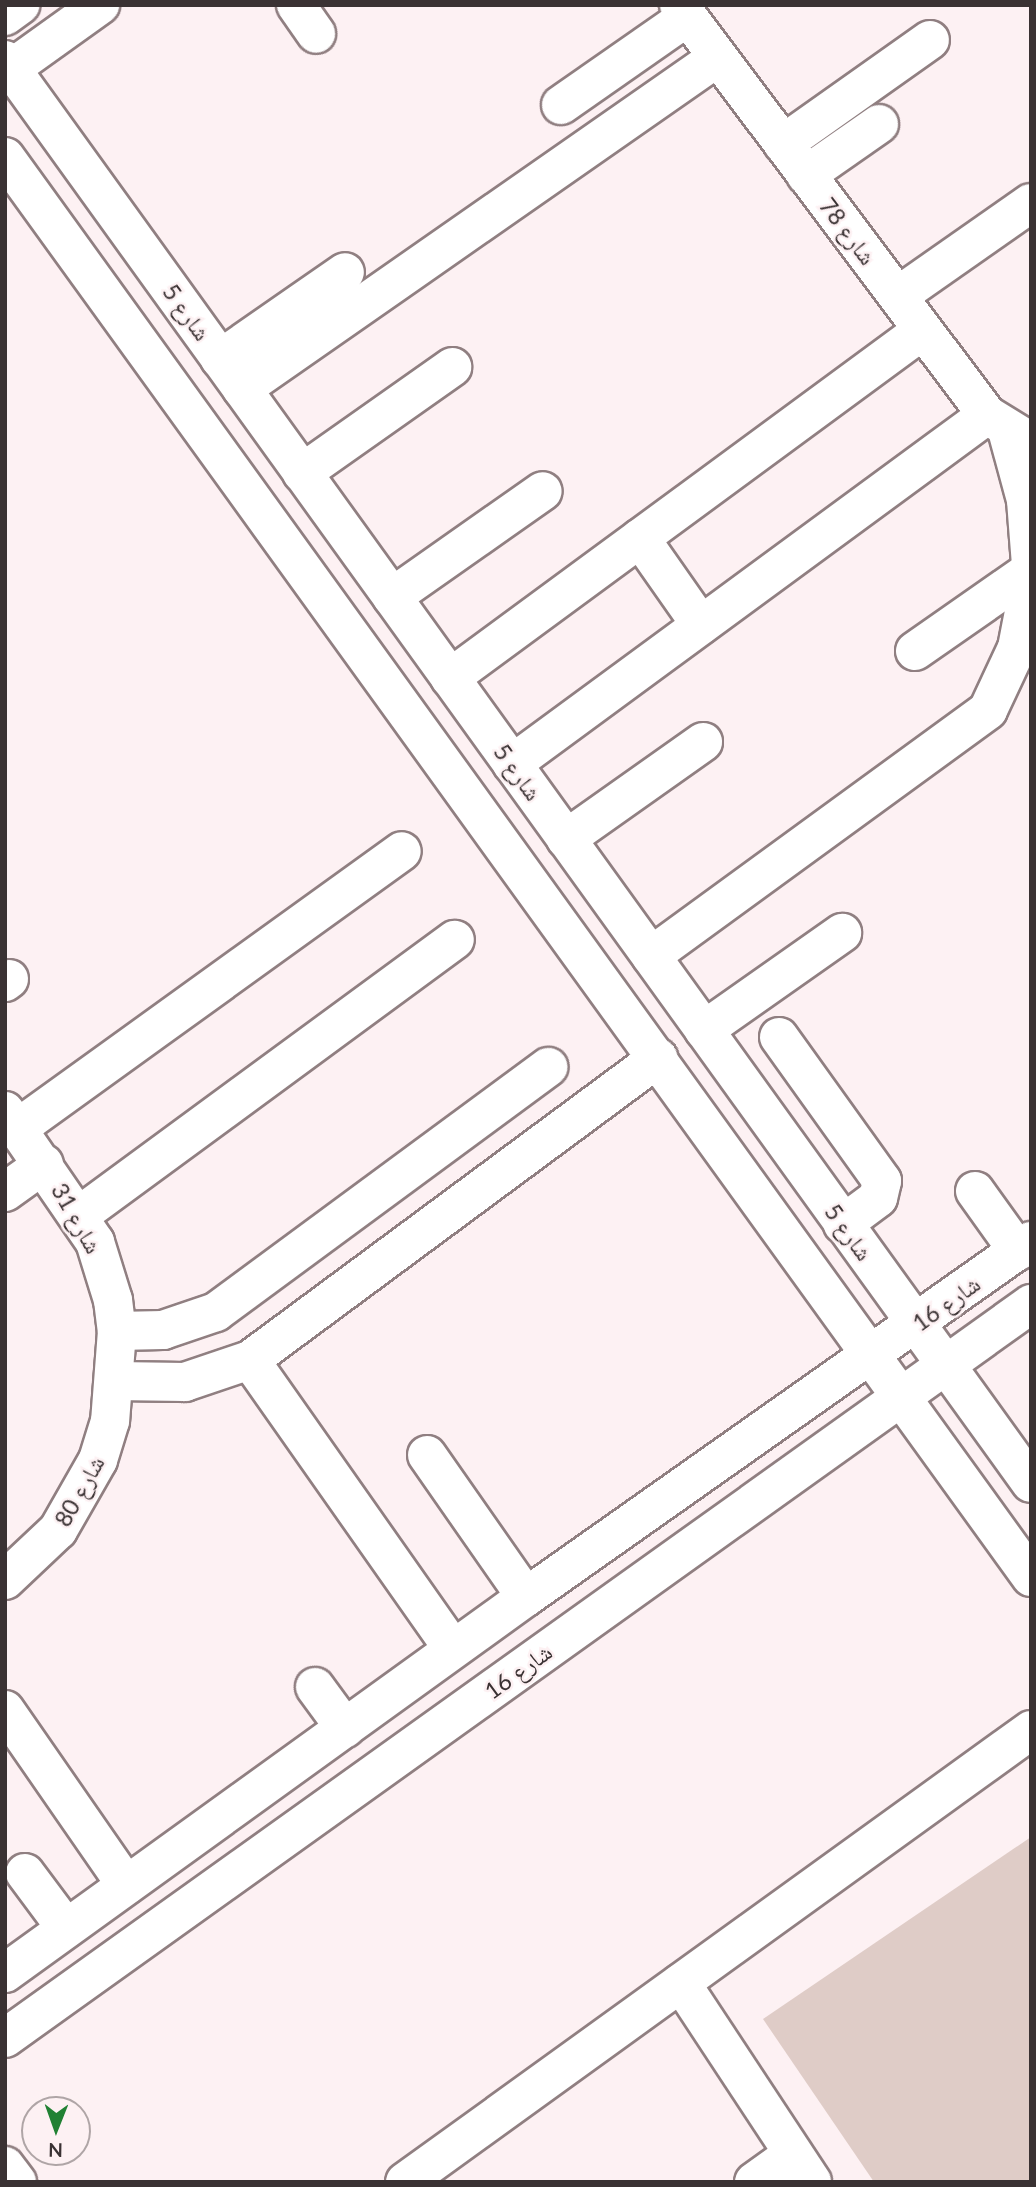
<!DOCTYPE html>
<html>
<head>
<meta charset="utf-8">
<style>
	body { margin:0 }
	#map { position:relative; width:1036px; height:2187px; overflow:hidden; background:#fdf1f3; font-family:Lato,"Noto Naskh Arabic",sans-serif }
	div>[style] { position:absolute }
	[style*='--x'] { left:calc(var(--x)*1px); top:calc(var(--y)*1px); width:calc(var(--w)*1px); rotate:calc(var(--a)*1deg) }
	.building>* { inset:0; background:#dfccc7 }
	.roads { filter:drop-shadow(2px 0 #907f81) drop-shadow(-2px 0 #907f81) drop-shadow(0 2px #907f81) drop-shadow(0 -2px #907f81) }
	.minor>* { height:38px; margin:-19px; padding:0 19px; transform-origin:19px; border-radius:19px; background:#fff }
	span { translate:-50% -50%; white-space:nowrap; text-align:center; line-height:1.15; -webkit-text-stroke:5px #fdf1f3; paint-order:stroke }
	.street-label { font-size:23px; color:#3a3233 }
	.frame { position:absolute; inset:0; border:7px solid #3a3233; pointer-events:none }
	.north { position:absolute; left:21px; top:2096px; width:70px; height:70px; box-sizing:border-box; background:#fdf1f3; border:2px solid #afa5a6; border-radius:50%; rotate:181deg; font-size:19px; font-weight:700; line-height:28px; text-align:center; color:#3a3233 }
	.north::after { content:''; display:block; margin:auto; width:24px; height:32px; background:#218133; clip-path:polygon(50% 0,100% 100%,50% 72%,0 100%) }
</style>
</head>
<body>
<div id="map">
	<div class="building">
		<div style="clip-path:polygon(1031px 1837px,1031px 2182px,874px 2182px,763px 2019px)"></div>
	</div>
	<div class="roads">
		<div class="minor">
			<div style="--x:296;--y:5;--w:35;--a:55"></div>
			<div style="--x:679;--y:5;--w:513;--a:53.09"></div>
			<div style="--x:987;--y:415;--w:52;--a:31.5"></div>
			<div style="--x:5;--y:16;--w:19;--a:-36"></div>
			<div style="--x:5;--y:60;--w:1754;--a:54.21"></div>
			<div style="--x:5;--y:73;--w:117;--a:-35.6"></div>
			<div style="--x:561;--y:105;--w:154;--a:-34.9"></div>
			<div style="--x:783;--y:144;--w:180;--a:-35.3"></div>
			<div style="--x:5;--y:157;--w:1752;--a:54.15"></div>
			<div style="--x:806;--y:175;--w:89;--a:-34.9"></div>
			<div style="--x:898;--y:296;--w:162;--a:-35"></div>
			<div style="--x:220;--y:359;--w:152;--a:-34.8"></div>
			<div style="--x:242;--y:389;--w:580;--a:-34.89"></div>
			<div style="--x:1007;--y:430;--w:73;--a:74.8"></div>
			<div style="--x:1026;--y:500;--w:65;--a:85.6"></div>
			<div style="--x:302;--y:473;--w:184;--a:-35.2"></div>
			<div style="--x:640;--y:538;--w:106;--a:55"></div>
			<div style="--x:392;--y:597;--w:184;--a:-35.1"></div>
			<div style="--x:915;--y:651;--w:141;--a:-34.9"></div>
			<div style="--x:450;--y:678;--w:587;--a:-36.34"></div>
			<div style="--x:512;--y:764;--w:589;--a:-36.31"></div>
			<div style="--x:566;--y:839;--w:168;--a:-35.3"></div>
			<div style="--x:651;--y:956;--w:417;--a:-36.1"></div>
			<div style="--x:988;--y:710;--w:68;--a:-64.9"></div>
			<div style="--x:1017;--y:648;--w:74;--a:-79.1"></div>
			<div style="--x:5;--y:982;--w:5;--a:-37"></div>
			<div style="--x:704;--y:1030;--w:169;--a:-35.1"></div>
			<div style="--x:779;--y:1037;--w:177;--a:54.4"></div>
			<div style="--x:882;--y:1181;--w:17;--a:103"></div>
			<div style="--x:878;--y:1198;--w:44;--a:143.4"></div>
			<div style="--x:5;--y:1111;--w:159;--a:55.5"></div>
			<div style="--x:95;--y:1242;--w:61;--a:72.8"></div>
			<div style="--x:113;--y:1300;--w:31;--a:83"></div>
			<div style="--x:117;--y:1331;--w:90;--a:94.4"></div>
			<div style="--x:110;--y:1421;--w:41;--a:107.1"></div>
			<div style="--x:98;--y:1460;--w:81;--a:119.7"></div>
			<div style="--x:58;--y:1530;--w:73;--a:136.7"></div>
			<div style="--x:18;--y:1128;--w:473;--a:-35.8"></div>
			<div style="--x:975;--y:1191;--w:74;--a:54.4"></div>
			<div style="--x:5;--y:1192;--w:48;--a:-35.7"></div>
			<div style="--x:80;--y:1215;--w:465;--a:-36.3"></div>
			<div style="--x:117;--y:1331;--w:46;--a:-1.2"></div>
			<div style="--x:163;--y:1330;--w:56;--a:-18.8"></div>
			<div style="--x:216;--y:1312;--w:413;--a:-36.4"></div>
			<div style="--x:250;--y:1360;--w:353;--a:54.9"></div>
			<div style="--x:115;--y:1381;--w:70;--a:0.8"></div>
			<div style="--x:185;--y:1382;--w:69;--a:-18.7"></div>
			<div style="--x:250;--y:1360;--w:508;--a:-36.51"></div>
			<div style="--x:427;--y:1455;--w:173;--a:55.1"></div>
			<div style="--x:315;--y:1687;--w:51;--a:53.8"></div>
			<div style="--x:5;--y:1710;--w:213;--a:55.3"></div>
			<div style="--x:25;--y:1873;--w:69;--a:53.3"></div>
			<div style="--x:5;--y:1973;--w:643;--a:-35.82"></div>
			<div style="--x:526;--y:1597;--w:618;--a:-35.18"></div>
			<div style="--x:681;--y:1983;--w:238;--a:56.6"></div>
			<div style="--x:5;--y:2038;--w:1262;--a:-35.58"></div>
			<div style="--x:5;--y:2166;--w:20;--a:53"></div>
			<div style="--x:405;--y:2182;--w:772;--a:-35.83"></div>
			<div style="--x:754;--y:2182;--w:48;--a:-35.7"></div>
		</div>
	</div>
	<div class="street-label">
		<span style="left:848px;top:231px;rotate:53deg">شارع 78</span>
		<span style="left:187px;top:312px;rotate:54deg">شارع 5</span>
		<span style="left:518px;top:772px;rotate:54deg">شارع 5</span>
		<span style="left:77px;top:1218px;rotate:60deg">شارع 31</span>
		<span style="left:849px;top:1232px;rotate:54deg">شارع 5</span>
		<span style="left:946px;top:1303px;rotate:-36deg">شارع 16</span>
		<span style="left:79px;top:1491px;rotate:-61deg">شارع 80</span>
		<span style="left:518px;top:1671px;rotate:-36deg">شارع 16</span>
	</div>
	<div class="frame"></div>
	<div class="north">N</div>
</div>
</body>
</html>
